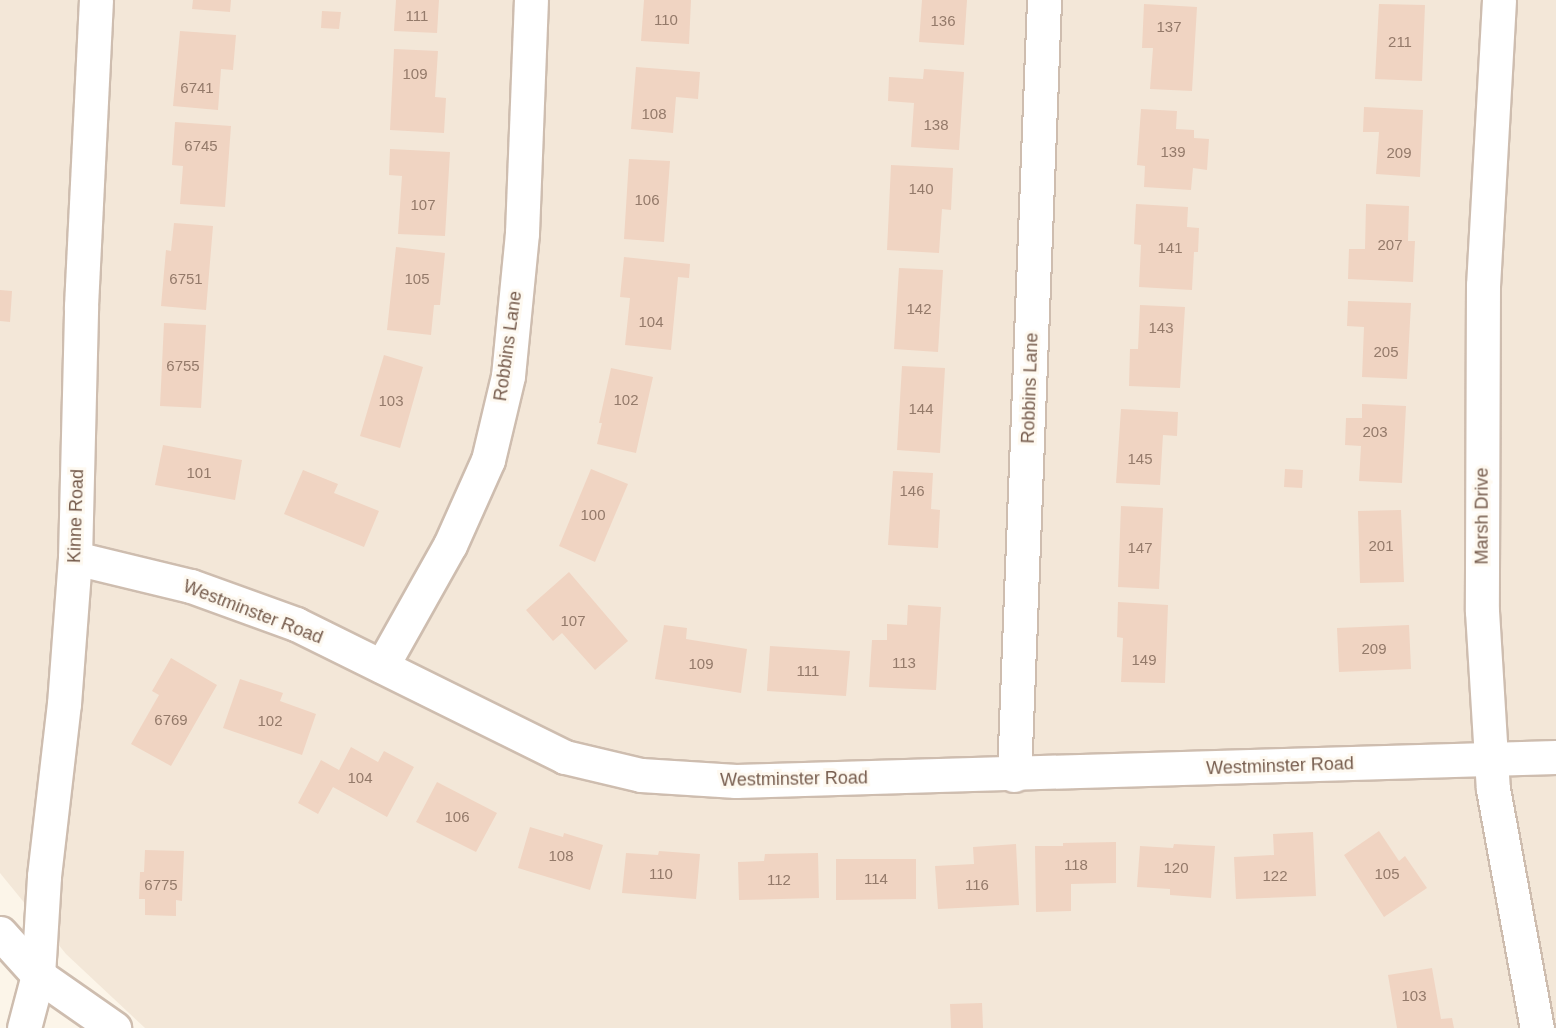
<!DOCTYPE html>
<html>
<head>
<meta charset="utf-8">
<style>
	body { margin:0 }
	#map { position:relative; width:1556px; height:1028px; overflow:hidden; background:#fcf5e9; font-family:Helvetica,sans-serif }
	div>[style] { position:absolute }
	[style*='--x'] { left:calc(var(--x)*1px); top:calc(var(--y)*1px); width:calc(var(--w)*1px); rotate:calc(var(--a)*1deg) }
	.residential>* { inset:0; background:#f3e7d8 }
	.building>* { inset:0; background:#f0d4c2 }
	.roads { filter:drop-shadow(2px 0 #cebdaf) drop-shadow(-2px 0 #cebdaf) drop-shadow(0 2px #cebdaf) drop-shadow(0 -2px #cebdaf) }
	.minor>* { height:33px; margin:-16.5px; padding:0 16.5px; transform-origin:16.5px; border-radius:16.5px; background:#fff }
	span { translate:-50% -50%; white-space:nowrap; text-align:center; line-height:1.15; -webkit-text-stroke:6px #fef9f0; paint-order:stroke }
	.number-label { font-size:15px; color:#947a6a }
	.number-label span { -webkit-text-stroke-width:0 }
	.street-label { font-size:18px; color:#765c4d }
</style>
</head>
<body>
<div id="map">
	<div class="residential">
		<div style="clip-path:polygon(0 0,1556px 0,1556px 1028px,145px 1028px,66px 954px,0 873px)"></div>
	</div>
	<div class="building">
		<div style="clip-path:polygon(193px 0,231px 0,230px 12px,192px 9px)"></div>
		<div style="clip-path:polygon(396px 0,439px 0,437px 33px,394px 31px)"></div>
		<div style="clip-path:polygon(644px 0,691px 0,689px 44px,641px 41px)"></div>
		<div style="clip-path:polygon(922px 0,967px 0,964px 45px,919px 42px)"></div>
		<div style="clip-path:polygon(1144px 4px,1197px 7px,1192px 91px,1150px 89px,1153px 48px,1142px 48px)"></div>
		<div style="clip-path:polygon(1379px 4px,1425px 5px,1422px 81px,1375px 79px)"></div>
		<div style="clip-path:polygon(322px 11px,341px 12px,339px 29px,321px 28px)"></div>
		<div style="clip-path:polygon(180px 31px,236px 35px,233px 70px,221px 69px,218px 110px,173px 106px)"></div>
		<div style="clip-path:polygon(394px 49px,438px 51px,435px 97px,446px 98px,444px 133px,390px 130px)"></div>
		<div style="clip-path:polygon(636px 67px,700px 72px,698px 99px,676px 97px,673px 133px,631px 129px)"></div>
		<div style="clip-path:polygon(924px 69px,964px 72px,959px 150px,911px 147px,914px 103px,888px 101px,889px 77px,923px 79px)"></div>
		<div style="clip-path:polygon(1364px 107px,1423px 110px,1420px 177px,1376px 174px,1379px 132px,1363px 132px)"></div>
		<div style="clip-path:polygon(1141px 109px,1177px 111px,1176px 129px,1194px 130px,1194px 138px,1209px 139px,1207px 170px,1193px 168px,1191px 190px,1144px 187px,1145px 166px,1137px 165px)"></div>
		<div style="clip-path:polygon(175px 122px,231px 126px,225px 207px,180px 204px,183px 166px,172px 165px)"></div>
		<div style="clip-path:polygon(390px 149px,450px 152px,445px 236px,398px 234px,402px 176px,389px 175px)"></div>
		<div style="clip-path:polygon(629px 159px,670px 161px,664px 242px,624px 239px)"></div>
		<div style="clip-path:polygon(891px 165px,953px 168px,951px 210px,942px 209px,939px 253px,887px 250px)"></div>
		<div style="clip-path:polygon(1136px 204px,1188px 207px,1187px 227px,1199px 228px,1198px 252px,1194px 252px,1192px 290px,1139px 287px,1141px 245px,1134px 244px)"></div>
		<div style="clip-path:polygon(1366px 204px,1409px 206px,1408px 241px,1415px 241px,1413px 282px,1348px 279px,1349px 249px,1365px 249px)"></div>
		<div style="clip-path:polygon(174px 223px,213px 226px,206px 310px,161px 306px,166px 250px,171px 251px)"></div>
		<div style="clip-path:polygon(396px 247px,445px 253px,440px 305px,434px 305px,431px 335px,387px 330px)"></div>
		<div style="clip-path:polygon(624px 257px,690px 264px,689px 278px,678px 277px,671px 350px,625px 345px,630px 298px,620px 297px)"></div>
		<div style="clip-path:polygon(899px 268px,943px 270px,938px 352px,894px 349px)"></div>
		<div style="clip-path:polygon(0 290px,12px 291px,10px 322px,0 321px)"></div>
		<div style="clip-path:polygon(1348px 301px,1411px 303px,1407px 379px,1362px 377px,1364px 327px,1347px 326px)"></div>
		<div style="clip-path:polygon(1140px 305px,1185px 307px,1180px 388px,1129px 386px,1130px 349px,1138px 349px)"></div>
		<div style="clip-path:polygon(164px 323px,206px 325px,201px 408px,160px 406px)"></div>
		<div style="clip-path:polygon(384px 355px,423px 367px,400px 448px,360px 436px)"></div>
		<div style="clip-path:polygon(902px 366px,945px 368px,940px 453px,897px 450px)"></div>
		<div style="clip-path:polygon(611px 368px,653px 377px,636px 453px,597px 444px,602px 423px,599px 423px)"></div>
		<div style="clip-path:polygon(1362px 404px,1406px 406px,1402px 483px,1359px 481px,1361px 446px,1345px 445px,1346px 418px,1362px 418px)"></div>
		<div style="clip-path:polygon(1121px 409px,1178px 412px,1177px 436px,1163px 435px,1160px 485px,1116px 483px)"></div>
		<div style="clip-path:polygon(163px 445px,242px 460px,235px 500px,155px 485px)"></div>
		<div style="clip-path:polygon(591px 469px,628px 484px,595px 562px,559px 546px)"></div>
		<div style="clip-path:polygon(1285px 469px,1303px 470px,1302px 488px,1284px 487px)"></div>
		<div style="clip-path:polygon(303px 470px,338px 484px,334px 493px,379px 511px,364px 547px,284px 514px)"></div>
		<div style="clip-path:polygon(893px 471px,933px 473px,931px 509px,940px 510px,938px 548px,888px 545px)"></div>
		<div style="clip-path:polygon(1121px 506px,1163px 508px,1159px 589px,1118px 587px)"></div>
		<div style="clip-path:polygon(1401px 510px,1404px 582px,1360px 583px,1358px 511px)"></div>
		<div style="clip-path:polygon(569px 572px,628px 641px,595px 670px,562px 633px,553px 641px,526px 610px)"></div>
		<div style="clip-path:polygon(1118px 602px,1168px 605px,1165px 683px,1121px 682px,1123px 638px,1117px 637px)"></div>
		<div style="clip-path:polygon(908px 605px,941px 607px,936px 690px,869px 687px,872px 640px,887px 640px,887px 624px,907px 625px)"></div>
		<div style="clip-path:polygon(664px 625px,687px 628px,686px 639px,747px 649px,741px 693px,655px 679px)"></div>
		<div style="clip-path:polygon(1409px 625px,1411px 669px,1339px 672px,1337px 628px)"></div>
		<div style="clip-path:polygon(770px 646px,850px 651px,846px 696px,767px 691px)"></div>
		<div style="clip-path:polygon(171px 658px,217px 685px,171px 766px,131px 744px,159px 695px,152px 691px)"></div>
		<div style="clip-path:polygon(240px 679px,283px 693px,280px 701px,316px 714px,302px 755px,223px 728px)"></div>
		<div style="clip-path:polygon(351px 747px,378px 762px,384px 751px,414px 767px,387px 817px,333px 787px,318px 814px,298px 803px,321px 760px,339px 770px)"></div>
		<div style="clip-path:polygon(437px 782px,497px 813px,476px 852px,416px 822px)"></div>
		<div style="clip-path:polygon(530px 827px,563px 837px,564px 833px,603px 845px,590px 890px,518px 868px)"></div>
		<div style="clip-path:polygon(1379px 831px,1399px 861px,1405px 856px,1427px 888px,1384px 917px,1344px 855px)"></div>
		<div style="clip-path:polygon(1313px 832px,1316px 896px,1236px 899px,1234px 857px,1274px 855px,1273px 834px)"></div>
		<div style="clip-path:polygon(1116px 842px,1116px 883px,1071px 884px,1071px 911px,1036px 912px,1035px 846px,1063px 846px,1063px 843px)"></div>
		<div style="clip-path:polygon(1016px 844px,1019px 905px,938px 909px,935px 866px,974px 864px,973px 847px)"></div>
		<div style="clip-path:polygon(1174px 844px,1215px 846px,1211px 898px,1170px 895px,1170px 889px,1137px 887px,1140px 846px,1173px 848px)"></div>
		<div style="clip-path:polygon(145px 850px,184px 851px,182px 901px,176px 900px,176px 916px,145px 915px,145px 899px,139px 899px,140px 872px,144px 872px)"></div>
		<div style="clip-path:polygon(659px 851px,700px 854px,696px 899px,622px 893px,626px 853px,658px 855px)"></div>
		<div style="clip-path:polygon(818px 853px,819px 898px,739px 900px,738px 862px,764px 861px,765px 854px)"></div>
		<div style="clip-path:polygon(836px 859px,916px 859px,916px 899px,836px 900px)"></div>
		<div style="clip-path:polygon(1432px 968px,1441px 1019px,1452px 1018px,1454px 1028px,1397px 1028px,1388px 975px)"></div>
		<div style="clip-path:polygon(982px 1003px,983px 1028px,951px 1028px,950px 1004px)"></div>
	</div>
	<div class="roads">
		<div class="minor">
			<div style="--x:1499;--y:0;--w:285;--a:93.2"></div>
			<div style="--x:1483;--y:285;--w:326;--a:90.2"></div>
			<div style="--x:1482;--y:611;--w:178;--a:86.5"></div>
			<div style="--x:1493;--y:789;--w:243;--a:79.6"></div>
			<div style="--x:75;--y:558;--w:119;--a:13.6"></div>
			<div style="--x:191;--y:586;--w:112;--a:19.9"></div>
			<div style="--x:296;--y:624;--w:300;--a:26.3"></div>
			<div style="--x:565;--y:757;--w:78;--a:13.3"></div>
			<div style="--x:641;--y:775;--w:95;--a:3.6"></div>
			<div style="--x:736;--y:781;--w:820;--a:-1.68"></div>
			<div style="--x:382;--y:666;--w:139;--a:-60.7"></div>
			<div style="--x:450;--y:545;--w:93;--a:-65.9"></div>
			<div style="--x:488;--y:460;--w:86;--a:-76.6"></div>
			<div style="--x:508;--y:376;--w:144;--a:-84.4"></div>
			<div style="--x:522;--y:233;--w:233;--a:-87.8"></div>
			<div style="--x:1014;--y:775;--w:776;--a:-87.78"></div>
			<div style="--x:0;--y:933;--w:57;--a:47.9"></div>
			<div style="--x:38;--y:975;--w:93;--a:34.9"></div>
			<div style="--x:24;--y:1028;--w:55;--a:-75.2"></div>
			<div style="--x:38;--y:975;--w:99;--a:-86.5"></div>
			<div style="--x:44;--y:876;--w:173;--a:-83.4"></div>
			<div style="--x:64;--y:704;--w:146;--a:-85.7"></div>
			<div style="--x:75;--y:558;--w:252;--a:-88.6"></div>
			<div style="--x:81;--y:306;--w:306;--a:-87.2"></div>
		</div>
	</div>
	<div class="number-label">
		<span style="left:417px;top:16px">111</span>
		<span style="left:666px;top:20px">110</span>
		<span style="left:943px;top:21px">136</span>
		<span style="left:1169px;top:27px">137</span>
		<span style="left:1400px;top:42px">211</span>
		<span style="left:415px;top:74px">109</span>
		<span style="left:197px;top:88px">6741</span>
		<span style="left:654px;top:114px">108</span>
		<span style="left:936px;top:125px">138</span>
		<span style="left:201px;top:146px">6745</span>
		<span style="left:1173px;top:152px">139</span>
		<span style="left:1399px;top:153px">209</span>
		<span style="left:921px;top:189px">140</span>
		<span style="left:647px;top:200px">106</span>
		<span style="left:423px;top:205px">107</span>
		<span style="left:1390px;top:245px">207</span>
		<span style="left:1170px;top:248px">141</span>
		<span style="left:186px;top:279px">6751</span>
		<span style="left:417px;top:279px">105</span>
		<span style="left:919px;top:309px">142</span>
		<span style="left:651px;top:322px">104</span>
		<span style="left:1161px;top:328px">143</span>
		<span style="left:1386px;top:352px">205</span>
		<span style="left:183px;top:366px">6755</span>
		<span style="left:626px;top:400px">102</span>
		<span style="left:391px;top:401px">103</span>
		<span style="left:921px;top:409px">144</span>
		<span style="left:1375px;top:432px">203</span>
		<span style="left:1140px;top:459px">145</span>
		<span style="left:199px;top:473px">101</span>
		<span style="left:912px;top:491px">146</span>
		<span style="left:593px;top:515px">100</span>
		<span style="left:1381px;top:546px">201</span>
		<span style="left:1140px;top:548px">147</span>
		<span style="left:573px;top:621px">107</span>
		<span style="left:1374px;top:649px">209</span>
		<span style="left:1144px;top:660px">149</span>
		<span style="left:904px;top:663px">113</span>
		<span style="left:701px;top:664px">109</span>
		<span style="left:808px;top:671px">111</span>
		<span style="left:171px;top:720px">6769</span>
		<span style="left:270px;top:721px">102</span>
		<span style="left:360px;top:778px">104</span>
		<span style="left:457px;top:817px">106</span>
		<span style="left:561px;top:856px">108</span>
		<span style="left:1076px;top:865px">118</span>
		<span style="left:1176px;top:868px">120</span>
		<span style="left:661px;top:874px">110</span>
		<span style="left:1387px;top:874px">105</span>
		<span style="left:1275px;top:876px">122</span>
		<span style="left:876px;top:879px">114</span>
		<span style="left:779px;top:880px">112</span>
		<span style="left:161px;top:885px">6775</span>
		<span style="left:977px;top:885px">116</span>
		<span style="left:1414px;top:996px">103</span>
	</div>
	<div class="street-label">
		<span style="left:508px;top:346px;rotate:-82deg">Robbins Lane</span>
		<span style="left:1030px;top:388px;rotate:-88deg">Robbins Lane</span>
		<span style="left:76px;top:516px;rotate:-88deg">Kinne Road</span>
		<span style="left:1482px;top:516px;rotate:-90deg">Marsh Drive</span>
		<span style="left:253px;top:612px;rotate:21deg">Westminster Road</span>
		<span style="left:1280px;top:766px;rotate:-2deg">Westminster Road</span>
		<span style="left:794px;top:779px;rotate:-1deg">Westminster Road</span>
	</div>
</div>
</body>
</html>
